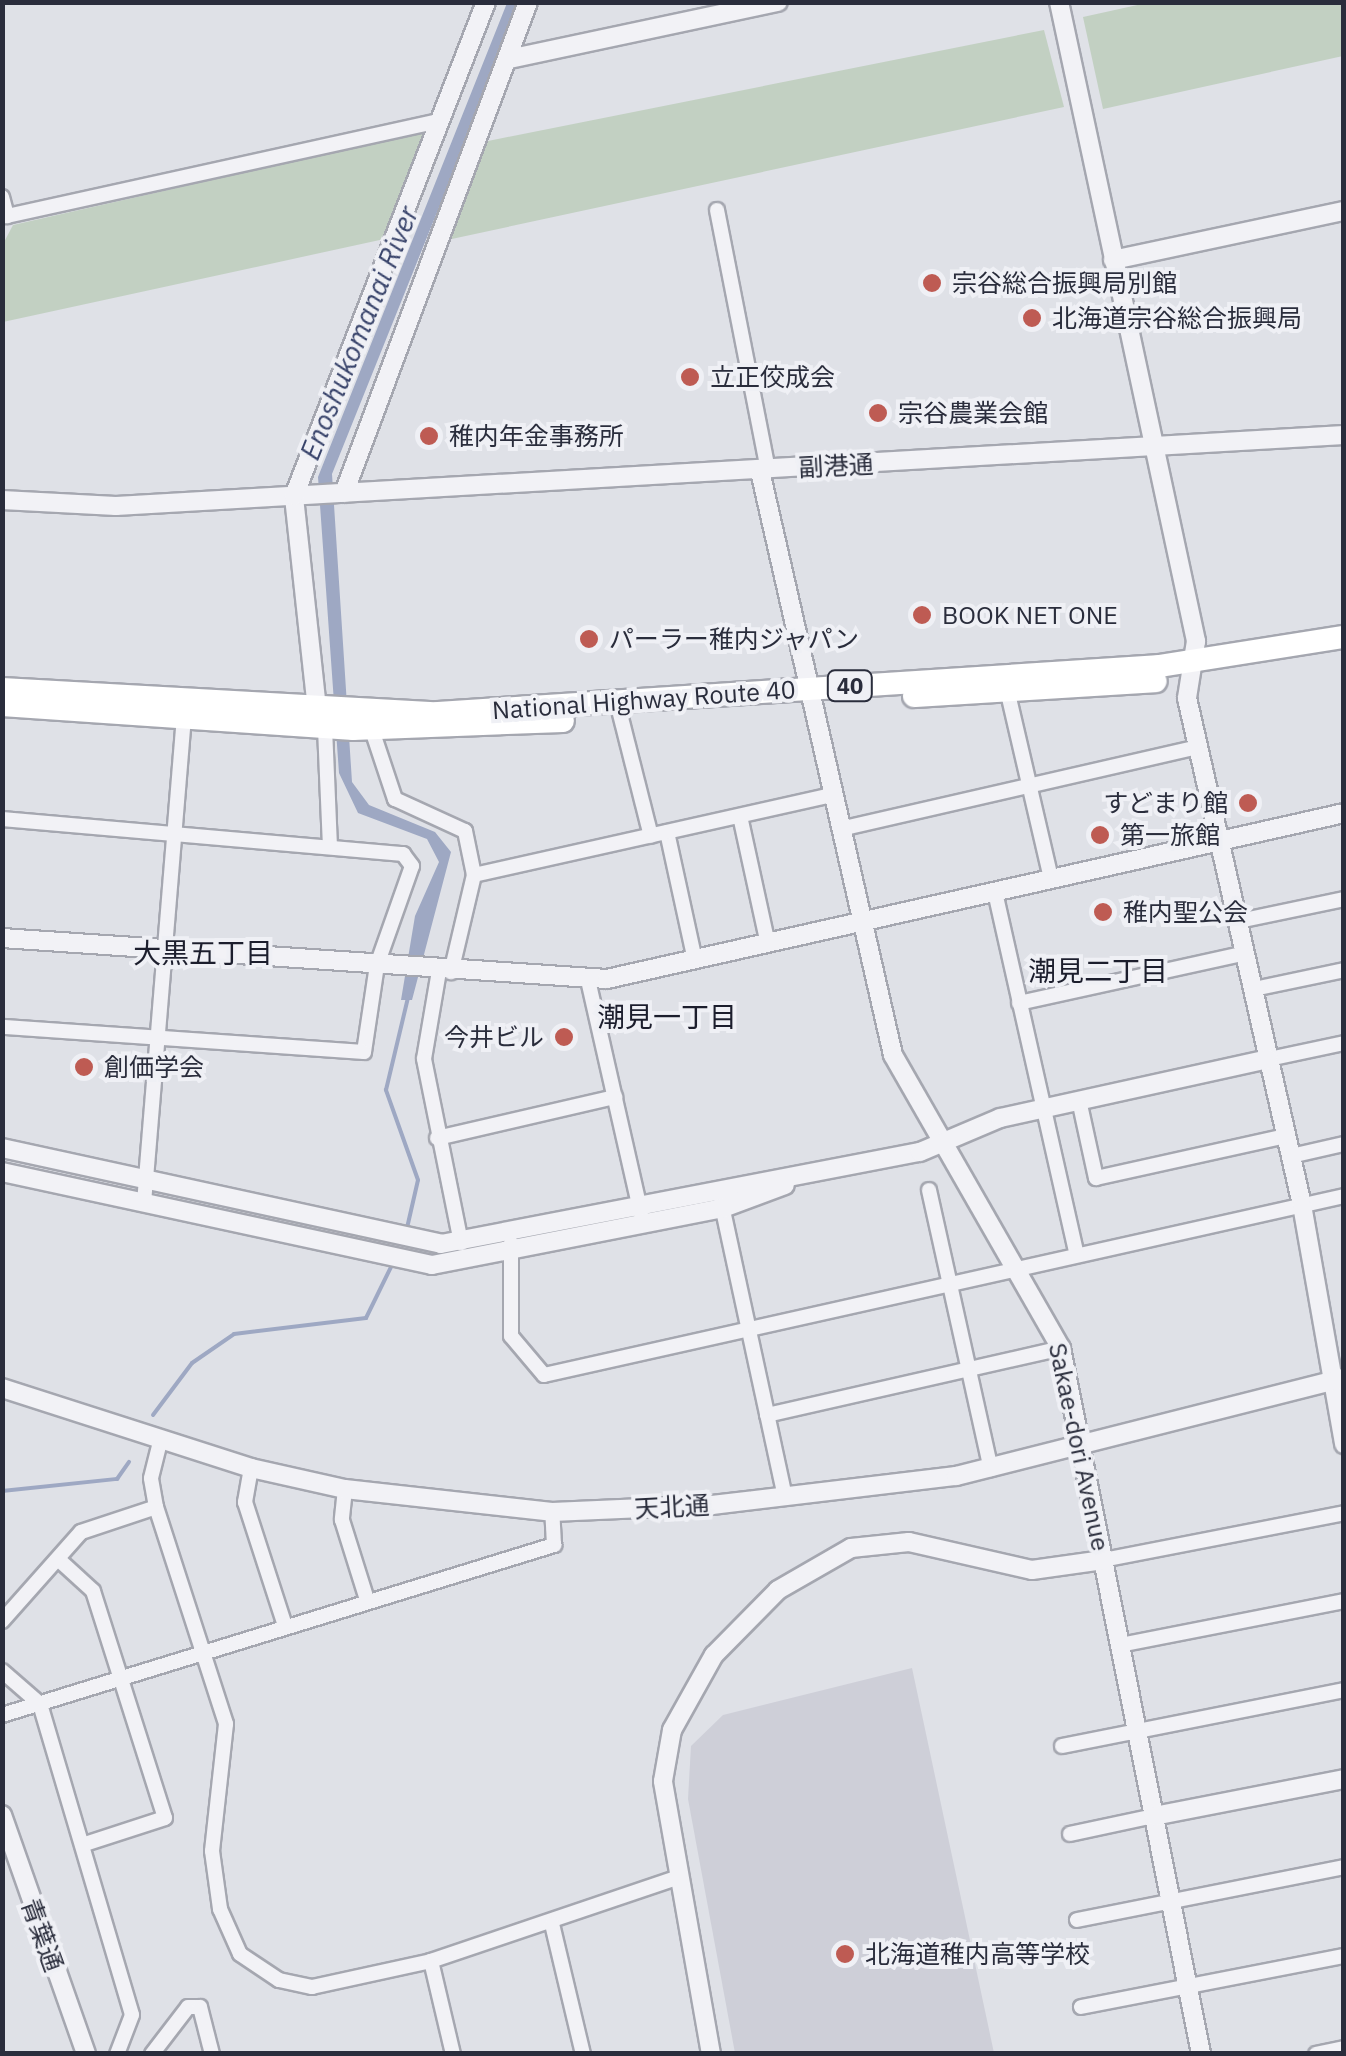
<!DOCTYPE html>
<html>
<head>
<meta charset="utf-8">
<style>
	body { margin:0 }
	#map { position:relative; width:1346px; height:2056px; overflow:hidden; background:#dfe1e7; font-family:"IBM Plex Sans","Noto Sans JP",sans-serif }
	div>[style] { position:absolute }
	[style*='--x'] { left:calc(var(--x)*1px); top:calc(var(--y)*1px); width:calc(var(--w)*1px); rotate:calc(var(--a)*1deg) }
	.built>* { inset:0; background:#cecfd8 }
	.green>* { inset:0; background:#c2d0c2 }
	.water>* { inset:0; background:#9ea8c3 }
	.stream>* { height:4px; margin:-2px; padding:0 2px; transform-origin:2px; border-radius:2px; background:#9ea8c3 }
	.roads { filter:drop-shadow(2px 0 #a5a7b0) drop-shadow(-2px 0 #a5a7b0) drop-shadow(0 2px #a5a7b0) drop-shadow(0 -2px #a5a7b0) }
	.minor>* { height:14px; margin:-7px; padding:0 7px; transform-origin:7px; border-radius:7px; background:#f2f2f6 }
	.tertiary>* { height:18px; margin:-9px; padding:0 9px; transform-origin:9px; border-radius:9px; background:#f2f2f6 }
	.trunk>* { height:22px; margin:-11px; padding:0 11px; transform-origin:11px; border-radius:11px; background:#fff }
	.dots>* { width:28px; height:28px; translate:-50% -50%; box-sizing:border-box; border:5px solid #eff0f5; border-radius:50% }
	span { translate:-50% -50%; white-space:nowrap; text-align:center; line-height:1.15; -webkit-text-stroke:8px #eff0f5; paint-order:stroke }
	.shield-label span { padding:2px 8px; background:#eff0f5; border:2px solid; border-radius:8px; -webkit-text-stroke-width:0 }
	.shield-label { font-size:22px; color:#2a2d3c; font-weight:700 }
	.poi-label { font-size:25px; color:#2a2d3c }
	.left { translate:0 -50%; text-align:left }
	.right { translate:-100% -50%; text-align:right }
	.street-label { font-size:25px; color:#2a2d3c }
	.water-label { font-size:28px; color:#39446b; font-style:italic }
	.neighbourhood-label { font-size:28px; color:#1c1e2d }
	.frame { position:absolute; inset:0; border:5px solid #2a2d3c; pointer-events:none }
</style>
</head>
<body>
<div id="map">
	<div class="built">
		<div style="clip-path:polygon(912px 1668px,994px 2053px,735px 2053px,688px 1799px,691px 1746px,723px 1715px)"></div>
	</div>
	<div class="green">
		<div style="clip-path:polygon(1151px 2px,1343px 3px,1343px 56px,1103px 109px,1083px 17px)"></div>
		<div style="clip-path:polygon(1044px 30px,1064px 107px,447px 240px,488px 141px)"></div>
		<div style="clip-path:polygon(428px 131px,389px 238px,3px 322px,2px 246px,13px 225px)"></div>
	</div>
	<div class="water">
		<div style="clip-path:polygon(507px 3px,521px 3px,332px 474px,352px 782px,369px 805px,435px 832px,451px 852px,412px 1000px,401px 1000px,415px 916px,439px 862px,427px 839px,358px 813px,339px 773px,318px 477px)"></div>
	</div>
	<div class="stream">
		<div style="--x:407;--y:1228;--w:49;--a:-77.1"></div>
		<div style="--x:418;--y:1180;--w:96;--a:-109.6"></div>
		<div style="--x:386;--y:1090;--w:95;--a:-76.6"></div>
		<div style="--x:153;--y:1415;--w:65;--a:-53.1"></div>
		<div style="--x:192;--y:1363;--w:51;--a:-34.6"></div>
		<div style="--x:234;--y:1334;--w:133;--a:-6.9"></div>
		<div style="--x:366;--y:1318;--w:59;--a:-63.9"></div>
		<div style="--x:2;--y:1491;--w:116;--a:-6"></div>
		<div style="--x:117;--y:1479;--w:21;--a:-55"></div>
	</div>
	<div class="roads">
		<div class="minor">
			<div style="--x:2;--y:197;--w:20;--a:75"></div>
			<div style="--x:7;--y:216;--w:445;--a:-12.4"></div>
			<div style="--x:717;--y:210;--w:265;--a:78.9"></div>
			<div style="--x:1006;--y:685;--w:199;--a:76.9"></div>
			<div style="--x:617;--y:702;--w:138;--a:75.8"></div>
			<div style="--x:325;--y:728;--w:119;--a:87.6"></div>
			<div style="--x:372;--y:730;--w:73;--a:71.6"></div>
			<div style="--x:395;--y:799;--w:77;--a:24.6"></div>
			<div style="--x:465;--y:831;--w:45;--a:78.4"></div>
			<div style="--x:474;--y:875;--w:100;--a:103.3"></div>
			<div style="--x:740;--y:816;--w:131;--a:77.7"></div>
			<div style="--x:2;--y:819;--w:403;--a:5"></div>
			<div style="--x:403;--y:854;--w:15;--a:53"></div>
			<div style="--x:412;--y:866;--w:105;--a:109.5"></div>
			<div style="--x:377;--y:965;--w:88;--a:98.5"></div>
			<div style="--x:364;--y:1052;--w:363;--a:-176"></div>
			<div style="--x:840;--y:829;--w:367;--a:-12.9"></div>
			<div style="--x:667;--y:832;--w:131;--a:77.7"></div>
			<div style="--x:474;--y:875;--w:367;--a:-12.6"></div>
			<div style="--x:995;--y:892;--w:372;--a:77.3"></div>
			<div style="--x:1239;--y:921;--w:107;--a:-11.8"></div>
			<div style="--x:439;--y:971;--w:89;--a:99.7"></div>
			<div style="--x:424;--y:1059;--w:188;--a:78.6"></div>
			<div style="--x:588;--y:980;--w:240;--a:77.2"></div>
			<div style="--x:1254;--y:989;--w:92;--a:-11.9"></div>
			<div style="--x:1019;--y:1003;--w:232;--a:-12.4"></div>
			<div style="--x:1269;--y:1059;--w:77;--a:-12"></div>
			<div style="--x:1079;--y:1100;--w:80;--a:77.7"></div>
			<div style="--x:1096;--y:1178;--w:195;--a:-12.5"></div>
			<div style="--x:437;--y:1138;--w:183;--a:-13"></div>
			<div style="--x:1291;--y:1156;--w:54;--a:-12.8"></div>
			<div style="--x:929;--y:1190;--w:286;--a:77.5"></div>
			<div style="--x:721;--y:1201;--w:303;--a:77.8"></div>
			<div style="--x:144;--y:1203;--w:493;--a:-85.3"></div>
			<div style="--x:511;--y:1243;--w:93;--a:90"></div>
			<div style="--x:511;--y:1336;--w:51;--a:49.8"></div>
			<div style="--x:544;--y:1375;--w:820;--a:-12.61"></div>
			<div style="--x:767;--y:1415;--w:302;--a:-12.8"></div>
			<div style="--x:251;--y:1468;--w:35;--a:100"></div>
			<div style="--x:245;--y:1502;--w:130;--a:72.1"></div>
			<div style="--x:345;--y:1489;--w:31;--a:96"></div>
			<div style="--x:342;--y:1520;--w:84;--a:72.6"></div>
			<div style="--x:156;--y:1507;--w:29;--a:-100"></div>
			<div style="--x:151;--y:1478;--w:36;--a:-76"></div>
			<div style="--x:58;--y:1559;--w:47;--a:42.4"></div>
			<div style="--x:93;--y:1591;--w:238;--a:72.4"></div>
			<div style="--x:165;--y:1818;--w:87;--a:162"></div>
			<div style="--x:1103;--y:1560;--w:246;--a:-11"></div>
			<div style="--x:2;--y:1621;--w:119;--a:-48.4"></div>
			<div style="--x:81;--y:1532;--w:79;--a:-18.4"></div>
			<div style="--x:156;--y:1507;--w:228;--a:72.1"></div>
			<div style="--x:226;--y:1724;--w:128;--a:96.3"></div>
			<div style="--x:212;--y:1851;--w:59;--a:82.1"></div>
			<div style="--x:220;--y:1909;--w:49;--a:66"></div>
			<div style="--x:240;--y:1954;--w:47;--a:33.7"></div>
			<div style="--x:279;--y:1980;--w:34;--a:12"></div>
			<div style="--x:312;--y:1987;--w:122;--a:-12.3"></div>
			<div style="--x:431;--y:1961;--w:262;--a:-18.7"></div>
			<div style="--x:1120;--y:1645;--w:228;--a:-11.1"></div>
			<div style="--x:2;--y:1671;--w:50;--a:41"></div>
			<div style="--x:40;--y:1704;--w:324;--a:73.5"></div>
			<div style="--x:132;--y:2015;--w:42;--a:111"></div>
			<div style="--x:2;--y:1715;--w:578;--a:-17.12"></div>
			<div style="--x:554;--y:1545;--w:33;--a:-93"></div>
			<div style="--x:1062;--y:1746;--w:288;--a:-11.2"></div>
			<div style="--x:1070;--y:1834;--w:86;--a:-12.1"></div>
			<div style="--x:1077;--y:1920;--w:272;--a:-11.2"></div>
			<div style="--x:552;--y:1924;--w:134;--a:76.6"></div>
			<div style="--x:431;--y:1961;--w:96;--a:76.7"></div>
			<div style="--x:1081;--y:2007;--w:268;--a:-11"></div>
			<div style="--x:152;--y:2054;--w:59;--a:-52.5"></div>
			<div style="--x:188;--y:2007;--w:12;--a:0"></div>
			<div style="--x:200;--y:2007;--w:49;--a:75.7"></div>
			<div style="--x:1316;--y:2054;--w:29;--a:-12"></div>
		</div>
		<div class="tertiary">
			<div style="--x:1059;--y:2;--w:654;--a:77.9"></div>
			<div style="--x:1196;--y:641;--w:58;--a:99"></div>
			<div style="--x:1187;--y:698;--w:520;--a:77.22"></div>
			<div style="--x:1302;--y:1205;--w:243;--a:80"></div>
			<div style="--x:509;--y:59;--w:275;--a:-12"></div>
			<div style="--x:1113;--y:260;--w:236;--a:-12"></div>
			<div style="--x:760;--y:471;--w:599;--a:77.17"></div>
			<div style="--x:893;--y:1055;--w:338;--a:60.2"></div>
			<div style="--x:1061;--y:1348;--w:720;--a:78.78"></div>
			<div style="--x:344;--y:493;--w:524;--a:-69.46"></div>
			<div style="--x:2;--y:500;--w:114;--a:3"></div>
			<div style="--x:116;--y:506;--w:1230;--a:-3.31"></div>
			<div style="--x:318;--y:718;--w:223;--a:-96.2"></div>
			<div style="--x:294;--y:496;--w:530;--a:-68.76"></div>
			<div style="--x:2;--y:938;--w:606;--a:3.88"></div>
			<div style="--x:607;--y:979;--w:755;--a:-12.69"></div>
			<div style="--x:2;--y:1148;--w:449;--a:12.3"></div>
			<div style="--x:441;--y:1244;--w:488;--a:-10.9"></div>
			<div style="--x:920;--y:1152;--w:87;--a:-23"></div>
			<div style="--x:1000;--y:1118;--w:275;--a:-12.4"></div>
			<div style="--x:2;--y:1172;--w:440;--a:12.2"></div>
			<div style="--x:432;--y:1265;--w:297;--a:-11.1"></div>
			<div style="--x:723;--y:1208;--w:66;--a:-20.4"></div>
			<div style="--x:2;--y:1388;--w:262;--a:17.8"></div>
			<div style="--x:251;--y:1468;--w:96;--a:12.6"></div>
			<div style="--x:345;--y:1489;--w:208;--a:6.3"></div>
			<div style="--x:552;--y:1512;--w:160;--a:-2.5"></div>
			<div style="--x:712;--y:1505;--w:246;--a:-6.8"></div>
			<div style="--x:956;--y:1476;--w:399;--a:-14.2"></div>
			<div style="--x:2;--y:1815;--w:253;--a:70.6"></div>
			<div style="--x:1154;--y:1816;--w:194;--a:-11"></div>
			<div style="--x:711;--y:2054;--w:277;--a:-100"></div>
			<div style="--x:663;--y:1781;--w:52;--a:-80"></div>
			<div style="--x:672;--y:1730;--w:86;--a:-60.8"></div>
			<div style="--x:714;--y:1655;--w:91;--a:-45.4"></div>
			<div style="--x:778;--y:1590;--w:84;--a:-29.9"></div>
			<div style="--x:851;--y:1548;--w:58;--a:-5.9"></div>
			<div style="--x:909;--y:1542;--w:126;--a:12.8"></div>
			<div style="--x:1032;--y:1570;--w:72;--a:-8"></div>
		</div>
		<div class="trunk">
			<div style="--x:2;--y:689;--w:437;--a:3.2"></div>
			<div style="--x:438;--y:713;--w:724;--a:-3.72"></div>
			<div style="--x:1160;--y:666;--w:186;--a:-9"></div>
			<div style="--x:914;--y:696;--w:242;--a:-3.5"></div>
			<div style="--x:2;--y:705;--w:352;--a:3.9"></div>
			<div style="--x:353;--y:729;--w:210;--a:-2.2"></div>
		</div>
	</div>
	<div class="dots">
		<div style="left:932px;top:283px;background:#be5b53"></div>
		<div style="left:1032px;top:318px;background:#be5b53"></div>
		<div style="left:690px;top:377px;background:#be5b53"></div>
		<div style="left:878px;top:413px;background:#be5b53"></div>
		<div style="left:429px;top:436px;background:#be5b53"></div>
		<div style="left:922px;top:615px;background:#be5b53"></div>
		<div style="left:589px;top:639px;background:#be5b53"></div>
		<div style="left:1248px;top:803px;background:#be5b53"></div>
		<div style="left:1100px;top:835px;background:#be5b53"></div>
		<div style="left:1103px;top:912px;background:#be5b53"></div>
		<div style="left:564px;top:1037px;background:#be5b53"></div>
		<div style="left:84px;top:1067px;background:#be5b53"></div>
		<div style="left:845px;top:1954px;background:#be5b53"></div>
	</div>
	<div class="shield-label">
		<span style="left:850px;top:686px">40</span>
	</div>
	<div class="poi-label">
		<span class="left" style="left:952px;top:283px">宗谷総合振興局別館</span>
		<span class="left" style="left:1052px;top:318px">北海道宗谷総合振興局</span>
		<span class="left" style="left:710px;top:377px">立正佼成会</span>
		<span class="left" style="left:898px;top:413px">宗谷農業会館</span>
		<span class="left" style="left:449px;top:436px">稚内年金事務所</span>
		<span class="left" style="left:942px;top:615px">BOOK NET ONE</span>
		<span class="left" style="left:609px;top:639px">パーラー稚内ジャパン</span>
		<span class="right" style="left:1228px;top:803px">すどまり館</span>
		<span class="left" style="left:1120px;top:835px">第一旅館</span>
		<span class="left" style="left:1123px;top:912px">稚内聖公会</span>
		<span class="right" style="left:544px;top:1037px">今井ビル</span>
		<span class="left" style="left:104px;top:1067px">創価学会</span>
		<span class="left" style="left:865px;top:1954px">北海道稚内高等学校</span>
	</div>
	<div class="street-label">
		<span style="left:836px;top:466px;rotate:-3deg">副港通</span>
		<span style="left:644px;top:700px;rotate:-4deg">National Highway Route 40</span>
		<span style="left:1079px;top:1447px;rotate:78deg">Sakae-dori Avenue</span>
		<span style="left:672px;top:1507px;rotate:-3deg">天北通</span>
		<span style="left:42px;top:1935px;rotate:70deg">青葉通</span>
	</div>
	<div class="water-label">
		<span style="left:359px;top:333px;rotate:-68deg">Enoshukomanai River</span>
	</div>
	<div class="neighbourhood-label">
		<span style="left:203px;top:953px">大黒五丁目</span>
		<span style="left:1098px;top:971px">潮見二丁目</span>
		<span style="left:667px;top:1017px">潮見一丁目</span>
	</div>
	<div class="frame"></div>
</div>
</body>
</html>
